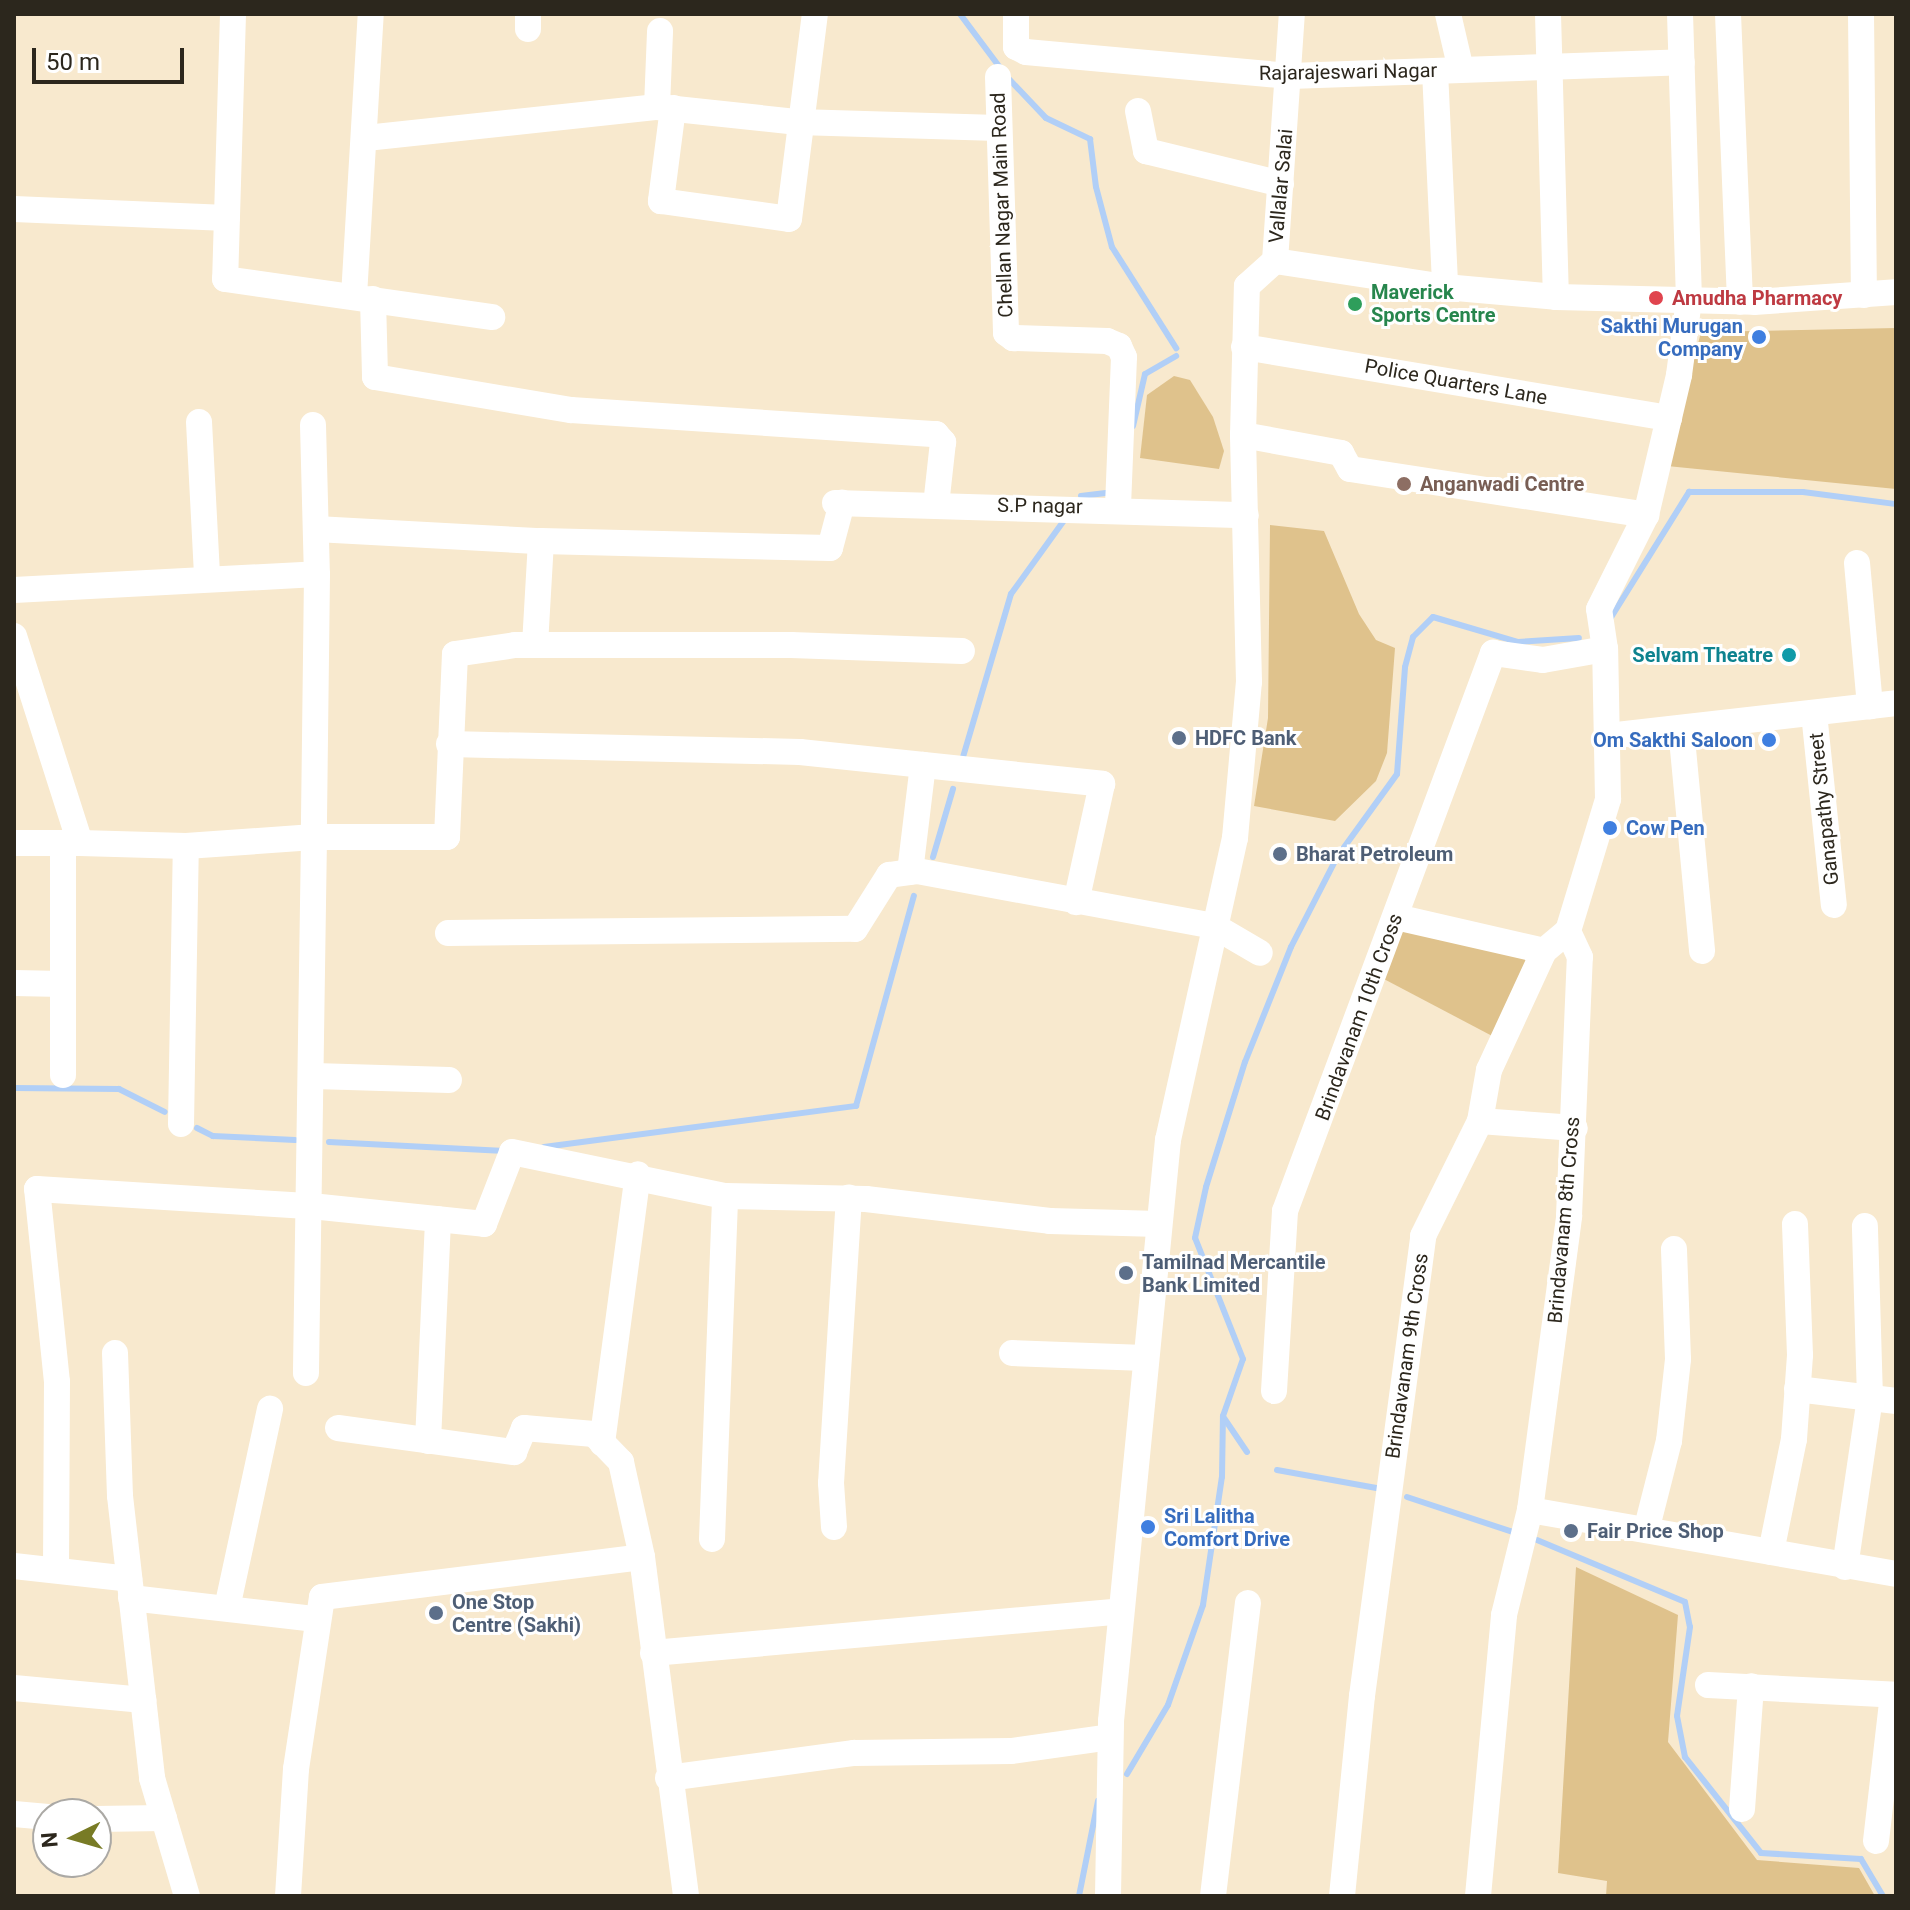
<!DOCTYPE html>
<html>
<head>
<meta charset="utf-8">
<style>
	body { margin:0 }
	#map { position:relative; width:1910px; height:1910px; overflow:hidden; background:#f8e9ce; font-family:Roboto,sans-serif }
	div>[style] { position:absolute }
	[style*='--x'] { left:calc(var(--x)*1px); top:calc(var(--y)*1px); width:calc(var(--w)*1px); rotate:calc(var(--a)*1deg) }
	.green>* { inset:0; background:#dfc28c }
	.stream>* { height:6px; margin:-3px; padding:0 3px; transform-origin:3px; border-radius:3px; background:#b1cff7 }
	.minor>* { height:26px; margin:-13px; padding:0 13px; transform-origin:13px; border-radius:13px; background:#fff }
	.dots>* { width:22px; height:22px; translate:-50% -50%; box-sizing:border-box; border:4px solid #fff; border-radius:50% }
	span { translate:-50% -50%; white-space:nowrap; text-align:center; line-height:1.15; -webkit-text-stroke:6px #fff; paint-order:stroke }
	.street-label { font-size:20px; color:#2c271d }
	.leisure-label { font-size:20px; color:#27864d; font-weight:700 }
	.left { translate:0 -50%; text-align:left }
	.health-label { font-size:20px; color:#be3a42; font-weight:700 }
	.shop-label { font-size:20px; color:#366cbe; font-weight:700 }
	.right { translate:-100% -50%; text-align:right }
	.education-label { font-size:20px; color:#785e54; font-weight:700 }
	.culture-label { font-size:20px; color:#0d838f; font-weight:700 }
	.service-label { font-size:20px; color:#4e5e75; font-weight:700 }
	.frame { position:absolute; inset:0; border:16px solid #2c271d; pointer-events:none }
	.north { position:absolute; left:32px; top:1798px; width:80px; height:80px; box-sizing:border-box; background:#fff; border:2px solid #aba9a5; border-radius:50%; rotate:265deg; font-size:22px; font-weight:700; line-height:32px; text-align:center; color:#2c271d }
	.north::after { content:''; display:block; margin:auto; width:28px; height:36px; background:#787b25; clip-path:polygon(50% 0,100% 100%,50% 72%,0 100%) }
	.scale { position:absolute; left:32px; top:48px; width:152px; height:36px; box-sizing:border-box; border:4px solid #2c271d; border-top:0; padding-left:10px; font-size:24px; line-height:28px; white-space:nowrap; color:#2c271d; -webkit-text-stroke:6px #fff; paint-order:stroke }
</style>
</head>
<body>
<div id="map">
	<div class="green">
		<div style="clip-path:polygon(1896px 328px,1896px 489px,1667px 466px,1701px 332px)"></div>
		<div style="clip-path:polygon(1174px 376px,1190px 380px,1213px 417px,1224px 451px,1219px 469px,1140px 458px,1147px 395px)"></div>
		<div style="clip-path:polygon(1270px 525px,1324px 531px,1359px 614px,1376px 640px,1395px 648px,1387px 753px,1376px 781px,1335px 821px,1254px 806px,1268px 718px)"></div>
		<div style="clip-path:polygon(1404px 928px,1529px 958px,1496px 1038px,1382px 978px)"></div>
		<div style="clip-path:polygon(1576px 1567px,1678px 1615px,1668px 1742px,1757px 1860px,1859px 1868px,1875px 1896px,1606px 1896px,1607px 1881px,1558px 1873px)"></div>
	</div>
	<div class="stream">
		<div style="--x:960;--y:14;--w:69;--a:53.3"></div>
		<div style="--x:1008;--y:78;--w:55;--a:46.5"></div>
		<div style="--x:1046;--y:118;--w:49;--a:25.5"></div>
		<div style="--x:1090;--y:139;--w:48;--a:82.9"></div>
		<div style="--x:1096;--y:187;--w:62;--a:75.1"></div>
		<div style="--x:1112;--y:247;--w:120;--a:57.6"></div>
		<div style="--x:1133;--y:426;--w:53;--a:-77"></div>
		<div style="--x:1145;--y:374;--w:36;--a:-30"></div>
		<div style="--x:1081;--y:496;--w:33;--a:-7"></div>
		<div style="--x:1610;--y:619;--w:150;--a:-58.1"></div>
		<div style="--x:1689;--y:492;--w:114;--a:0"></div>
		<div style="--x:1803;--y:492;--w:94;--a:7.4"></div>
		<div style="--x:963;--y:757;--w:170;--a:-73.6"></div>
		<div style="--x:1011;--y:594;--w:89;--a:-54.2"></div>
		<div style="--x:933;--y:857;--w:71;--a:-73.6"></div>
		<div style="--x:14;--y:1088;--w:105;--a:0.5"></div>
		<div style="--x:119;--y:1089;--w:51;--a:26.6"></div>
		<div style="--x:197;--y:1128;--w:18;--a:27"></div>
		<div style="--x:213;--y:1136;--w:82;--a:2.8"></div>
		<div style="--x:329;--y:1142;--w:176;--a:2.9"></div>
		<div style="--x:544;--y:1147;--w:315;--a:-7.5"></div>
		<div style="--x:856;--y:1106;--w:218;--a:-74.6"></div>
		<div style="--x:1224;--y:1418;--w:41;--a:55.9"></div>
		<div style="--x:1277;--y:1470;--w:101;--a:10.3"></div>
		<div style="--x:1407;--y:1497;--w:112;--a:18.3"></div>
		<div style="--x:1537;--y:1540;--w:160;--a:22.7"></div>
		<div style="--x:1685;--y:1602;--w:25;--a:79"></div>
		<div style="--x:1690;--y:1627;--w:90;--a:98.3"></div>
		<div style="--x:1677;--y:1716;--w:42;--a:79"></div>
		<div style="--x:1685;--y:1757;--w:122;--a:51.6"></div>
		<div style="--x:1761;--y:1853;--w:100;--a:3.4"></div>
		<div style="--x:1861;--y:1859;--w:43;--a:59.3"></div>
		<div style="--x:1127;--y:1774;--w:80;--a:-59.3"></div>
		<div style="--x:1168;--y:1705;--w:106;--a:-70.7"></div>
		<div style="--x:1203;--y:1605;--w:129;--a:-81.6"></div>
		<div style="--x:1222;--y:1477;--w:61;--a:-89.1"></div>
		<div style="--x:1223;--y:1416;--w:60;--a:-70.7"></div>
		<div style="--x:1243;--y:1359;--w:130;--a:-111.6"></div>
		<div style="--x:1195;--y:1238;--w:52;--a:-77.8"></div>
		<div style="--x:1206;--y:1187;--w:131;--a:-72.7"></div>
		<div style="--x:1245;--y:1062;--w:124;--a:-68.2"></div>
		<div style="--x:1291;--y:947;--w:101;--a:-62.9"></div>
		<div style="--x:1337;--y:857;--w:102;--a:-54.1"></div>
		<div style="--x:1397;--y:774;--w:107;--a:-85.7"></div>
		<div style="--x:1405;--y:667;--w:31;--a:-75"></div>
		<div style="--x:1413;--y:637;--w:28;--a:-45"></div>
		<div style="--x:1433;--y:617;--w:89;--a:16.4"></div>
		<div style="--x:1518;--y:642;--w:61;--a:-3.8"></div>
		<div style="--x:1079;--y:1896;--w:97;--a:-78.7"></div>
	</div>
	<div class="minor">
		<div style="--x:233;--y:14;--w:265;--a:91.7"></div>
		<div style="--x:225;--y:279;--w:270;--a:8.1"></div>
		<div style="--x:1016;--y:14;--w:33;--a:90"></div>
		<div style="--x:1016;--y:47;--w:11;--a:27"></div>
		<div style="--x:1026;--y:52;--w:265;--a:5.2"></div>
		<div style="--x:1290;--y:76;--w:392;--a:-2"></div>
		<div style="--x:1448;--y:14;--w:57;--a:76.9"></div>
		<div style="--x:1548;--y:14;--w:283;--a:88.4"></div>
		<div style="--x:1728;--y:14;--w:288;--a:87.6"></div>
		<div style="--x:1861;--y:14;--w:281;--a:89.4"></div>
		<div style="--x:528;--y:29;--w:15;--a:-90"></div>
		<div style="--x:1435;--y:71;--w:216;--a:87.3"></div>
		<div style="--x:998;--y:77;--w:256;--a:88.2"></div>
		<div style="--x:1006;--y:333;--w:9;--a:36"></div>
		<div style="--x:1013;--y:338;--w:94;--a:1.8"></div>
		<div style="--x:1107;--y:341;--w:13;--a:23"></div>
		<div style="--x:1119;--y:346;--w:12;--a:66"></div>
		<div style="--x:1124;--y:357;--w:150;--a:92.3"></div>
		<div style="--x:657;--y:107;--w:76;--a:-87.7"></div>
		<div style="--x:673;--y:108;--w:94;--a:97.4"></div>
		<div style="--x:661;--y:201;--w:129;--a:8"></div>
		<div style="--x:789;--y:219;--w:207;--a:-82.8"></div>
		<div style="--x:1138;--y:111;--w:41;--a:78.7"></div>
		<div style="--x:1146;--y:151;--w:139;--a:13.7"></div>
		<div style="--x:366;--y:138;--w:293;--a:-6.1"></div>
		<div style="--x:657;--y:107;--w:142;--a:6.1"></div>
		<div style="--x:798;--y:122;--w:200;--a:1.7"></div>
		<div style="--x:14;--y:209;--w:213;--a:2.4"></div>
		<div style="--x:1275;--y:261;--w:172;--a:8.7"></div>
		<div style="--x:1445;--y:287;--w:111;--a:5.1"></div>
		<div style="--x:1556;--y:297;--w:198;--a:1.4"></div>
		<div style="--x:1754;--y:302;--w:142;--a:-4"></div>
		<div style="--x:1275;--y:261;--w:248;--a:-86.1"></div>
		<div style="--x:354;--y:296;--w:283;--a:-86.6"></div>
		<div style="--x:373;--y:299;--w:78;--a:88.5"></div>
		<div style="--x:375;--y:377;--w:199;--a:9.6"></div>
		<div style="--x:571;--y:410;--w:366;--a:3.8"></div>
		<div style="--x:936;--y:434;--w:11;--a:49"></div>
		<div style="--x:943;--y:442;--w:63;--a:96.3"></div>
		<div style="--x:1244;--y:347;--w:431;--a:9.5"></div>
		<div style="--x:199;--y:422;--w:154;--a:87"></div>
		<div style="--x:313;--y:425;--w:149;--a:88.5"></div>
		<div style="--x:1243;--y:435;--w:100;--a:10.4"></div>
		<div style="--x:1341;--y:453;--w:18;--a:61"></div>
		<div style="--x:1350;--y:469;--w:300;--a:8.8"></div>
		<div style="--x:835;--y:503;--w:411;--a:1.7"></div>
		<div style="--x:316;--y:529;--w:225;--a:3.1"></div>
		<div style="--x:1857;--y:563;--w:144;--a:84.8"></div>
		<div style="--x:14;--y:590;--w:303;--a:-3"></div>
		<div style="--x:317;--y:574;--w:263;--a:90.7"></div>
		<div style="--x:314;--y:837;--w:133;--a:0"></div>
		<div style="--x:447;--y:837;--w:183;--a:-87.5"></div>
		<div style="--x:455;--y:654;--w:61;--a:-8.5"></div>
		<div style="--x:515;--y:645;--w:276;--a:0"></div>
		<div style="--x:791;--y:645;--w:171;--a:2"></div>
		<div style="--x:14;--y:636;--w:217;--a:72.3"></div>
		<div style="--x:80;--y:843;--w:106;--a:1.6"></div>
		<div style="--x:186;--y:846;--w:128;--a:-4"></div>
		<div style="--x:314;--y:837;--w:536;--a:90.86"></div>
		<div style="--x:535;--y:645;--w:104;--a:-86.7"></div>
		<div style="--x:541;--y:541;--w:289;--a:1.4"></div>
		<div style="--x:830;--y:548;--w:47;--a:-75.1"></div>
		<div style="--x:1814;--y:713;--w:193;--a:84.1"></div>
		<div style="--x:1681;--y:728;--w:224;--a:84.6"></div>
		<div style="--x:1608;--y:736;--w:290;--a:-6.5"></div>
		<div style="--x:449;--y:744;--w:351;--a:1.3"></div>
		<div style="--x:800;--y:752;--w:304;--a:6"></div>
		<div style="--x:1102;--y:784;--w:121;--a:102.4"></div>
		<div style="--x:14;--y:843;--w:66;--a:0"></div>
		<div style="--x:63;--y:843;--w:232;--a:90"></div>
		<div style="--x:910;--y:872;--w:108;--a:-83.1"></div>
		<div style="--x:1396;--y:917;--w:152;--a:12.9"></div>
		<div style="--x:1568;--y:931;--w:138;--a:-73.1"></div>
		<div style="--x:1608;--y:799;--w:150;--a:-91.1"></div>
		<div style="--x:1605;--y:649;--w:40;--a:-98.5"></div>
		<div style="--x:1599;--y:609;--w:105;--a:-63.4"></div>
		<div style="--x:1646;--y:515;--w:144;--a:-76.7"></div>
		<div style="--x:1679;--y:375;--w:76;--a:-82.4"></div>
		<div style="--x:1689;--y:300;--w:286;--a:-91.8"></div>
		<div style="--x:448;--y:933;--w:407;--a:-0.6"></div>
		<div style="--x:855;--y:929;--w:64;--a:-57.8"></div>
		<div style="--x:889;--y:875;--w:28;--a:-8"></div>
		<div style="--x:917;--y:871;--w:302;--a:10.5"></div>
		<div style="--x:1214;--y:926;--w:53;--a:30.4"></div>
		<div style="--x:14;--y:983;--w:49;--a:1.2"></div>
		<div style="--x:314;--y:1076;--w:135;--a:1.7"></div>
		<div style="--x:1480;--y:1121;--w:95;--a:4.2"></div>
		<div style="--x:181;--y:1124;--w:278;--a:-89"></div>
		<div style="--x:115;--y:1353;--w:143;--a:88"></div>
		<div style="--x:120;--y:1496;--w:284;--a:83.5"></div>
		<div style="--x:152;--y:1778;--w:123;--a:73.5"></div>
		<div style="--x:1012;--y:1353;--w:133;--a:2.2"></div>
		<div style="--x:1797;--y:1389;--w:100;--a:6.9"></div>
		<div style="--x:1274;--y:1391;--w:180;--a:-86.5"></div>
		<div style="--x:1285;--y:1211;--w:596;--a:-69.56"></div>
		<div style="--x:1493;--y:653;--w:50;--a:8"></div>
		<div style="--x:1543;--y:660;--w:63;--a:-10.1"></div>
		<div style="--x:338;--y:1428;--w:178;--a:7.8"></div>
		<div style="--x:514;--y:1452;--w:26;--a:-67"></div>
		<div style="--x:524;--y:1428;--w:70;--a:4.9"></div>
		<div style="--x:594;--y:1434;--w:39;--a:46"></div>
		<div style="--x:621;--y:1462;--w:97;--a:77.5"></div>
		<div style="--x:642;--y:1557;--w:342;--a:82.6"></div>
		<div style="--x:428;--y:1441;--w:222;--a:-87.4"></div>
		<div style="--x:602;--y:1443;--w:271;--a:-82.4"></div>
		<div style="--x:1530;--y:1510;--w:372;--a:9.9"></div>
		<div style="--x:834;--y:1527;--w:44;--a:-93.9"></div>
		<div style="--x:831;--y:1483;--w:286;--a:-86.4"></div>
		<div style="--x:1647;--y:1527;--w:89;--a:-75.7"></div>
		<div style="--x:1669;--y:1441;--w:82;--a:-83.7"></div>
		<div style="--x:1678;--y:1359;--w:110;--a:-92.1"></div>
		<div style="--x:712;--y:1539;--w:343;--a:-87.8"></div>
		<div style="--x:1771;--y:1552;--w:115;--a:-78.5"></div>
		<div style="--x:1794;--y:1439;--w:84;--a:-85.9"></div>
		<div style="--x:1800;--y:1355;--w:131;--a:-92.2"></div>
		<div style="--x:14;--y:1566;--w:116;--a:6.4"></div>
		<div style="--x:1845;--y:1567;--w:171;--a:-81.6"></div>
		<div style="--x:1870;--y:1398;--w:172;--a:-91.7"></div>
		<div style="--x:56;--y:1570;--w:188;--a:-89.7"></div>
		<div style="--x:57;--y:1382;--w:194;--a:-95.9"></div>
		<div style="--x:37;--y:1189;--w:275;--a:3.6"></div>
		<div style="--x:311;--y:1206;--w:174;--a:5.9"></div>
		<div style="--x:484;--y:1224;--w:77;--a:-68.7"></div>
		<div style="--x:512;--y:1152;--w:217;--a:11.7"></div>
		<div style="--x:725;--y:1196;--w:141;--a:1.2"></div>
		<div style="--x:866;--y:1199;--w:185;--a:6.8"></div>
		<div style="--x:1050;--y:1221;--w:109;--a:1.6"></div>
		<div style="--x:131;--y:1598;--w:186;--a:6.5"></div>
		<div style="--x:227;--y:1608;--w:204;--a:-77.8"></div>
		<div style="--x:653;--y:1653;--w:470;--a:-5.1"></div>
		<div style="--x:1708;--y:1685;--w:188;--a:3"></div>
		<div style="--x:14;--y:1688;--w:130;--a:5.3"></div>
		<div style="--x:668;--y:1778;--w:188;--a:-7.7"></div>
		<div style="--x:854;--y:1753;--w:157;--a:-0.7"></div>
		<div style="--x:1011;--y:1751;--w:100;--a:-8"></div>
		<div style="--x:1742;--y:1809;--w:123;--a:-85.8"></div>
		<div style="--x:14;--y:1814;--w:34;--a:5"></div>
		<div style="--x:96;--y:1819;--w:68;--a:-0.8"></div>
		<div style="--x:1876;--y:1841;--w:147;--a:-83.4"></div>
		<div style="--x:288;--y:1896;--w:127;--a:-86.4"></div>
		<div style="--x:296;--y:1769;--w:174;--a:-81.4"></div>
		<div style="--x:322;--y:1597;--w:322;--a:-7.1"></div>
		<div style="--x:1108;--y:1896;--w:175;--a:-89"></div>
		<div style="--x:1111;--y:1721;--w:584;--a:-84.4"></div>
		<div style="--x:1168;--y:1140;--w:309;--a:-77.5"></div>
		<div style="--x:1235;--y:838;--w:157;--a:-84.9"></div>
		<div style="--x:1249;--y:682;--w:247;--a:-91.4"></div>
		<div style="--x:1243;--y:435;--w:149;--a:-88.5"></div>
		<div style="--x:1247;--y:286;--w:38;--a:-42"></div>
		<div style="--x:1213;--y:1896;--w:295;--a:-83.2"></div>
		<div style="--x:1342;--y:1896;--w:201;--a:-84.3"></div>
		<div style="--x:1362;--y:1696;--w:464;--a:-82.4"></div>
		<div style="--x:1423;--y:1236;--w:128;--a:-63.6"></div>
		<div style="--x:1480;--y:1121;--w:52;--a:-80"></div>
		<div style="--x:1489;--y:1070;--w:131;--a:-65.2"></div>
		<div style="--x:1544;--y:951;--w:31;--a:-40"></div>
		<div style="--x:1478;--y:1896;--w:282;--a:-84.7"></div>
		<div style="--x:1504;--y:1615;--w:108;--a:-76.1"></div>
		<div style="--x:1530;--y:1510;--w:297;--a:-82.4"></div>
		<div style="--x:1569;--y:1216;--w:259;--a:-87.6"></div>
		<div style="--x:1580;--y:957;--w:29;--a:-115"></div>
	</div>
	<div class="dots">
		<div style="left:1656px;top:298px;background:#e0444e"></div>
		<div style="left:1355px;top:304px;background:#2e9e5b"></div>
		<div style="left:1759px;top:337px;background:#3f7fe0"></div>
		<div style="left:1404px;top:484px;background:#8d6e63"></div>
		<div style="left:1789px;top:655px;background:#0f9aa8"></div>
		<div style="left:1179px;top:738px;background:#5c6f8a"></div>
		<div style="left:1769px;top:740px;background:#3f7fe0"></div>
		<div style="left:1610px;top:828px;background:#3f7fe0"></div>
		<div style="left:1280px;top:854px;background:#5c6f8a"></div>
		<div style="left:1126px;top:1273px;background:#5c6f8a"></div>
		<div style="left:1148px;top:1527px;background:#3f7fe0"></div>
		<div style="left:1571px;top:1531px;background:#5c6f8a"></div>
		<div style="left:436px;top:1613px;background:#5c6f8a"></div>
	</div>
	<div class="street-label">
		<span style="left:1348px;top:72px;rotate:-1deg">Rajarajeswari Nagar</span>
		<span style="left:1281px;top:186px;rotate:-85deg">Vallalar Salai</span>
		<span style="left:1002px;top:205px;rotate:-92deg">Chellan Nagar Main Road</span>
		<span style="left:1456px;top:382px;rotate:10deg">Police Quarters Lane</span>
		<span style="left:1040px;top:506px;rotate:1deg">S.P nagar</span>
		<span style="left:1824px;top:809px;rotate:-96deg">Ganapathy Street</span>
		<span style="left:1359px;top:1017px;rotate:-70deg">Brindavanam 10th Cross</span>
		<span style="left:1564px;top:1220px;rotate:-85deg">Brindavanam 8th Cross</span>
		<span style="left:1407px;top:1356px;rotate:-82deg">Brindavanam 9th Cross</span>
	</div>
	<div class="leisure-label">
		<span class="left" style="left:1371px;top:304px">Maverick<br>Sports Centre</span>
	</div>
	<div class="health-label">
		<span class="left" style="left:1672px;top:298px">Amudha Pharmacy</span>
	</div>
	<div class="shop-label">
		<span class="right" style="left:1743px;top:338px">Sakthi Murugan<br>Company</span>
		<span class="right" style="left:1753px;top:740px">Om Sakthi Saloon</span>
		<span class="left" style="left:1626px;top:828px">Cow Pen</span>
		<span class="left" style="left:1164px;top:1528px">Sri Lalitha<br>Comfort Drive</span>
	</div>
	<div class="education-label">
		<span class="left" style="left:1420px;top:484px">Anganwadi Centre</span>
	</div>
	<div class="culture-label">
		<span class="right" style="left:1773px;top:655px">Selvam Theatre</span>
	</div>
	<div class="service-label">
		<span class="left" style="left:1195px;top:738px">HDFC Bank</span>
		<span class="left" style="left:1296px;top:854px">Bharat Petroleum</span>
		<span class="left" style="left:1142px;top:1274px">Tamilnad Mercantile<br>Bank Limited</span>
		<span class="left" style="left:1587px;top:1531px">Fair Price Shop</span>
		<span class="left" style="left:452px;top:1614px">One Stop<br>Centre (Sakhi)</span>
	</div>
	<div class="frame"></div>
	<div class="north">N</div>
	<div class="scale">50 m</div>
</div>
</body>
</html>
